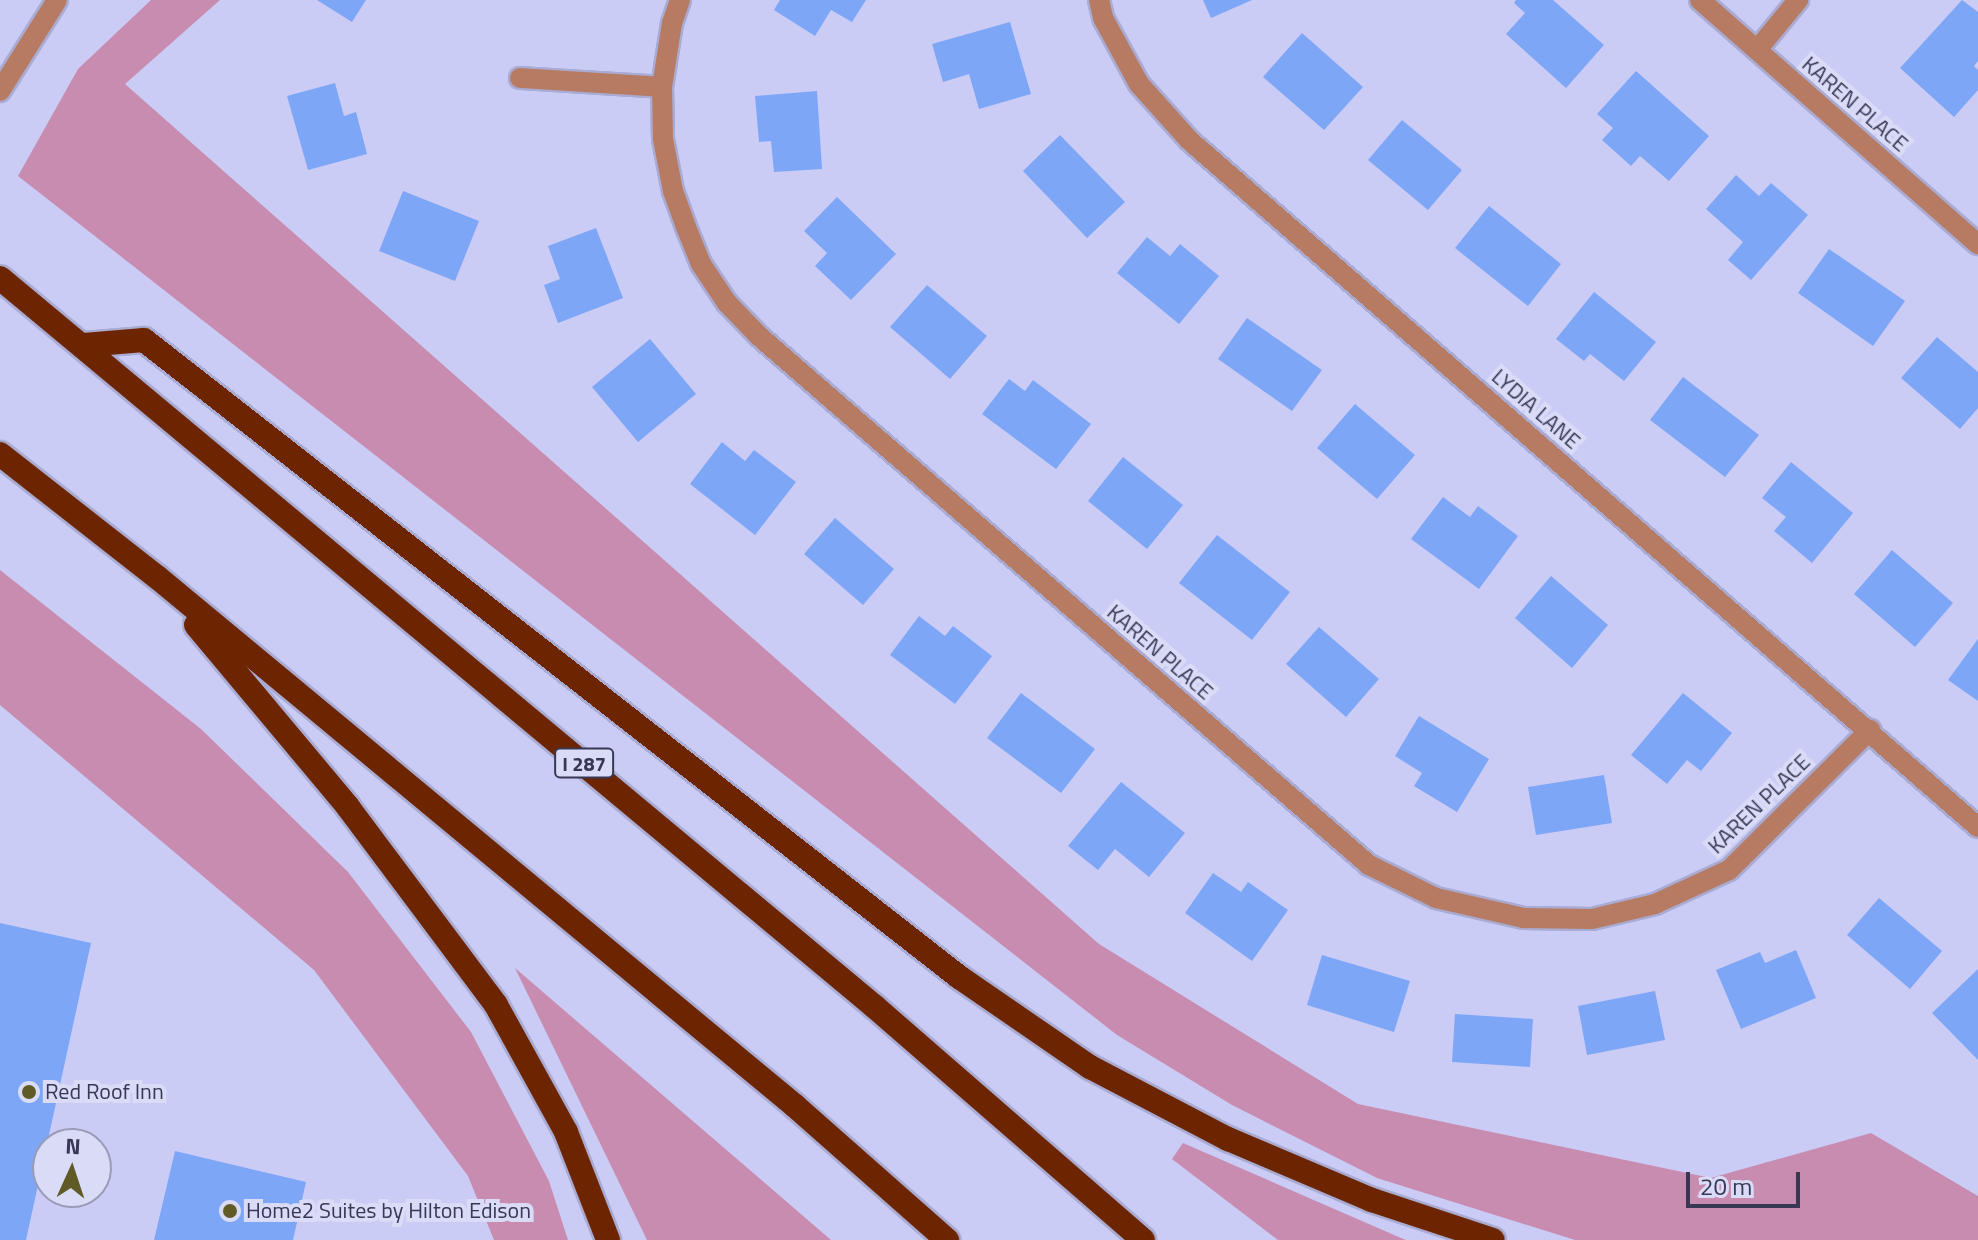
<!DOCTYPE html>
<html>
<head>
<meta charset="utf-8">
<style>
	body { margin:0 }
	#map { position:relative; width:1978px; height:1240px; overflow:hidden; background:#caccf6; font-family:"Titillium Web",sans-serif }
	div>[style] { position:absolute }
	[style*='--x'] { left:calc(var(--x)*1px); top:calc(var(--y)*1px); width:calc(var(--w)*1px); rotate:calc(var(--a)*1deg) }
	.green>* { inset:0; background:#c78caf }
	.building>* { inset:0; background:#7ea6f6 }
	.roads { filter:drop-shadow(2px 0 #aaabd2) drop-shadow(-2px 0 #aaabd2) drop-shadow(0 2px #aaabd2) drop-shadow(0 -2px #aaabd2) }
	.minor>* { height:20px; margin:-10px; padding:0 10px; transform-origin:10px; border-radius:10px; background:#b67b62 }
	.highway>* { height:24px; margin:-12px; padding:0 12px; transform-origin:12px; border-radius:12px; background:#6c2500 }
	.dots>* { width:22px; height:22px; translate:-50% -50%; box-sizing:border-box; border:4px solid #d9dbf7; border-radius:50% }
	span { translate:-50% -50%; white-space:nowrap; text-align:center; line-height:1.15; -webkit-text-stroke:8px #d9dbf7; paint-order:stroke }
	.shield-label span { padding:2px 6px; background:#d9dbf7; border:2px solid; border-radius:6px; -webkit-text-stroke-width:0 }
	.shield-label { font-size:20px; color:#383854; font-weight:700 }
	.street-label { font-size:22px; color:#383854 }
	.poi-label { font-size:22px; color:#383854 }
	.left { translate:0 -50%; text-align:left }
	.north { position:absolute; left:32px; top:1128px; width:80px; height:80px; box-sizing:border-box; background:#d9dbf7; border:2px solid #999ab6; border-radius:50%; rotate:3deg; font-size:22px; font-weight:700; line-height:32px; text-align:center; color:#383854 }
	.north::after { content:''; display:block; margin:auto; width:28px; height:36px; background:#5f5a26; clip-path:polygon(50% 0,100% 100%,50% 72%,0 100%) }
	.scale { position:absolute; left:1686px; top:1172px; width:114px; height:36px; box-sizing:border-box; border:4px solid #383854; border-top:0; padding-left:10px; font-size:24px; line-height:28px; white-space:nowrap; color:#383854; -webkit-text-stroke:6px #d9dbf7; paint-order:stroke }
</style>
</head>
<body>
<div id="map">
	<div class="green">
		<div style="clip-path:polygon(151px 0,220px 0,125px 84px,1099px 944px,1358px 1104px,1711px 1178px,1871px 1133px,1978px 1196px,1978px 1240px,1575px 1240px,1377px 1178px,1232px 1105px,1117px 1035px,18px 176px,78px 69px)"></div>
		<div style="clip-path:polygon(0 570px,201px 729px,348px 872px,471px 1032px,549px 1181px,568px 1240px,494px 1240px,468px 1176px,314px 970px,0 705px)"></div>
		<div style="clip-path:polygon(515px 968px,831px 1240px,647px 1240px)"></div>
		<div style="clip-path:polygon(1183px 1143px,1401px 1238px,1406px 1240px,1278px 1240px,1172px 1159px)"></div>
	</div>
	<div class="building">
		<div style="clip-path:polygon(317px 0,366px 0,352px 22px)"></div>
		<div style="clip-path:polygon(780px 0,866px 0,852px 22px,831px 10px,815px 36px,774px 10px)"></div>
		<div style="clip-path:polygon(1203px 0,1252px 0,1211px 18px)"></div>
		<div style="clip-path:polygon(1516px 0,1553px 0,1604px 45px,1566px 88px,1506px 34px,1525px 13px,1514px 3px)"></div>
		<div style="clip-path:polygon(1962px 0,1978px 12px,1978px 61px,1974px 66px,1978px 70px,1978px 90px,1954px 117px,1900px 68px)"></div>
		<div style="clip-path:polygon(1010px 22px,1031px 94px,979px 109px,969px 74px,943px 82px,932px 44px)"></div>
		<div style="clip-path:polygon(1302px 33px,1363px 87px,1324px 130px,1263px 77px)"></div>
		<div style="clip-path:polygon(1636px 71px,1709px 136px,1669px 181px,1640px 156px,1631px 166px,1602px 140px,1613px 128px,1597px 114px)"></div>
		<div style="clip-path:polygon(335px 83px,344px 116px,356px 112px,367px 154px,308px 170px,287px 96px)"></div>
		<div style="clip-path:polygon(817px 91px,822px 169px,774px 172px,771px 141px,759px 142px,755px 96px)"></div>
		<div style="clip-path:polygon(1402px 120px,1462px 170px,1428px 210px,1368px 160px)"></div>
		<div style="clip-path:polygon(1060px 135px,1125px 202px,1087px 238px,1023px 171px)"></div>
		<div style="clip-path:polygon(1736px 175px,1759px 196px,1771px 183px,1808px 215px,1751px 280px,1728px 260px,1743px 242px,1706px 209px)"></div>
		<div style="clip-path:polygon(403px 191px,479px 221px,455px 281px,379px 251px)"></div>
		<div style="clip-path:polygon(837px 197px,896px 254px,851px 300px,815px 266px,827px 253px,804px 231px)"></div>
		<div style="clip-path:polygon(1489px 206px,1561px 264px,1528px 306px,1455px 248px)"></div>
		<div style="clip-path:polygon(596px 228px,623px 298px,558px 323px,544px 285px,560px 279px,548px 246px)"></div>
		<div style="clip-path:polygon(1147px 237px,1170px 256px,1180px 244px,1219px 276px,1179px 324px,1117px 273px)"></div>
		<div style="clip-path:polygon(1829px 249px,1905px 301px,1873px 346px,1798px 293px)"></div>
		<div style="clip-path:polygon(927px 285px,987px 336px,950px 379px,890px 327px)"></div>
		<div style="clip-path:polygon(1594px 292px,1656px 342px,1624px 381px,1590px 354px,1584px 361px,1556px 339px)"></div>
		<div style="clip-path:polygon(1247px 318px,1322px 370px,1292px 411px,1218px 359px)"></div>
		<div style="clip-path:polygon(1937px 337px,1978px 372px,1978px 408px,1960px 429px,1901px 378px)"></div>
		<div style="clip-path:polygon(650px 339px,696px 394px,638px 442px,592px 387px)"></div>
		<div style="clip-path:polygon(1683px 377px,1759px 435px,1725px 477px,1650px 420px)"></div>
		<div style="clip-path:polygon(1009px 379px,1025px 391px,1033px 380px,1091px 424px,1056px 469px,982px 414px)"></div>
		<div style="clip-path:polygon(1355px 404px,1415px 455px,1377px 499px,1317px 448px)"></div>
		<div style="clip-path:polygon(722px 442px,745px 461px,754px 450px,796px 482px,755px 535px,690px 484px)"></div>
		<div style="clip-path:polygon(1123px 457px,1183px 505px,1147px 549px,1088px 501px)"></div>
		<div style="clip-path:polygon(1791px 462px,1853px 513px,1812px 563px,1774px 531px,1786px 517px,1762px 498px)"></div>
		<div style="clip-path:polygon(1443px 497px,1470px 517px,1478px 506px,1518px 536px,1479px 589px,1411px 539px)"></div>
		<div style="clip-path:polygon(835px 518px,894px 569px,863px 605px,804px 554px)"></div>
		<div style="clip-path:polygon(1217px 535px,1290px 592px,1252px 640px,1179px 583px)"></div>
		<div style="clip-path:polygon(1892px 550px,1953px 603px,1915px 647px,1854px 594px)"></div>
		<div style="clip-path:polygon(1551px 576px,1608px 625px,1572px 668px,1515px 618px)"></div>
		<div style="clip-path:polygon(919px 616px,945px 636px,953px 626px,992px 656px,955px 704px,890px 655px)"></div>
		<div style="clip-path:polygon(1319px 627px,1379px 679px,1346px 717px,1286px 664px)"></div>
		<div style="clip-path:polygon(1978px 639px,1978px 701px,1948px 680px)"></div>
		<div style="clip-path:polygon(1021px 693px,1095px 749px,1061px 793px,987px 738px)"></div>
		<div style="clip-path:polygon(1683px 693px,1732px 733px,1701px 771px,1687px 760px,1667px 784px,1631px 755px)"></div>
		<div style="clip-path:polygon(1419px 716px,1489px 759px,1457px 812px,1414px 786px,1422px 773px,1395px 756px)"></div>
		<div style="clip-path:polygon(1604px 775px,1612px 823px,1536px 835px,1528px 787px)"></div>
		<div style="clip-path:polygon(1121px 782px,1185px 833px,1149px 877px,1115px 849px,1098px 870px,1068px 846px)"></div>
		<div style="clip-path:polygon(1213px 873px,1241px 892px,1248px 882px,1288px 910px,1252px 961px,1185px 913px)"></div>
		<div style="clip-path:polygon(1879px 898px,1942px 951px,1910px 989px,1847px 935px)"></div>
		<div style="clip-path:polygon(0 923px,91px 943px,26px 1240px,0 1240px)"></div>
		<div style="clip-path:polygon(1796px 950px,1816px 998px,1741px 1029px,1716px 970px,1760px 952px,1765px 963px)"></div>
		<div style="clip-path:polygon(1322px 955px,1410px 981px,1394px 1032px,1307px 1005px)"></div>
		<div style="clip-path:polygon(1978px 969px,1978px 1060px,1932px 1013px)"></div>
		<div style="clip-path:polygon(1655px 991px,1665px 1040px,1587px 1055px,1578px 1006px)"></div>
		<div style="clip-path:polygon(1455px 1014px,1533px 1019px,1530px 1067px,1452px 1062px)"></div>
		<div style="clip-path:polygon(175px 1151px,306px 1182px,293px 1240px,154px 1240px)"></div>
	</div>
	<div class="roads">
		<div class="minor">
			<div style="--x:680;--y:0;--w:24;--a:109"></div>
			<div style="--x:672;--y:23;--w:65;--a:98.9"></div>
			<div style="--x:662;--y:87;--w:52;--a:88.9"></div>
			<div style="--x:663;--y:139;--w:53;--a:79.1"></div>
			<div style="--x:673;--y:191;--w:38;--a:70"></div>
			<div style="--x:686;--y:227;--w:40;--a:68"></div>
			<div style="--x:701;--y:264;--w:47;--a:56.3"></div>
			<div style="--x:727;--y:303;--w:47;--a:45.9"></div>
			<div style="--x:760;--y:337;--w:806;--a:40.93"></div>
			<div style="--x:1369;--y:865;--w:75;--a:26.2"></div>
			<div style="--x:1436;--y:898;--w:89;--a:12.9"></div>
			<div style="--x:1523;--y:918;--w:69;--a:0.8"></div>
			<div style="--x:1592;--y:919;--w:65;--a:-13.4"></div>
			<div style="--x:1655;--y:904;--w:81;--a:-24.7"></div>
			<div style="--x:1729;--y:870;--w:199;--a:-44.8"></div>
			<div style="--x:1099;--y:0;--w:18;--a:77"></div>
			<div style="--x:1103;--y:18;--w:75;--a:61.4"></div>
			<div style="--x:1139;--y:84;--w:75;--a:48.2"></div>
			<div style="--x:1189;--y:140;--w:1046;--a:41.05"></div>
			<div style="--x:1700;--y:0;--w:370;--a:41.3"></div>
			<div style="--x:1757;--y:50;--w:65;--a:-50.6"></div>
			<div style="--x:520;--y:78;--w:142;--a:3.6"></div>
			<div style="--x:0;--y:91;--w:107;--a:-57.9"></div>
		</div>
		<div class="highway">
			<div style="--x:0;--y:278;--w:1139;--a:39.8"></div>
			<div style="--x:875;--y:1007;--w:355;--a:41"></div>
			<div style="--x:84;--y:345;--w:60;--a:-4.8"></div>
			<div style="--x:144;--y:340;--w:1034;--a:38.01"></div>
			<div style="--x:959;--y:977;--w:159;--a:34.5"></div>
			<div style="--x:1090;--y:1067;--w:156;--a:27.6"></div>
			<div style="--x:1228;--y:1139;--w:156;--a:23"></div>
			<div style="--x:1372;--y:1200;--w:127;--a:18.3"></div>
			<div style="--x:0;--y:454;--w:199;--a:38.1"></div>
			<div style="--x:157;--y:577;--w:829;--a:39.66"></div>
			<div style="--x:795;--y:1106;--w:203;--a:41.4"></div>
			<div style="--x:196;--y:625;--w:237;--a:50.1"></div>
			<div style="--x:348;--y:807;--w:247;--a:53.2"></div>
			<div style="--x:496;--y:1005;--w:145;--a:61.1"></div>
			<div style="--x:566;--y:1132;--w:116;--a:68.7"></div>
		</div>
	</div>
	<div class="dots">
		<div style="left:29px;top:1092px;background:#5f5a26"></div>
		<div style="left:230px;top:1211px;background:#5f5a26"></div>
	</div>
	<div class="shield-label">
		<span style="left:584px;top:763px">I 287</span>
	</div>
	<div class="street-label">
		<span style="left:1855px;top:104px;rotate:41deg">KAREN PLACE</span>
		<span style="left:1536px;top:409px;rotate:41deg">LYDIA LANE</span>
		<span style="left:1160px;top:652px;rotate:41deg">KAREN PLACE</span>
		<span style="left:1759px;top:804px;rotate:-44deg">KAREN PLACE</span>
	</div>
	<div class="poi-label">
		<span class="left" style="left:45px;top:1092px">Red Roof Inn</span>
		<span class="left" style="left:246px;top:1211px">Home2 Suites by Hilton Edison</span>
	</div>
	<div class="north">N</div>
	<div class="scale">20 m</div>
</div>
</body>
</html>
